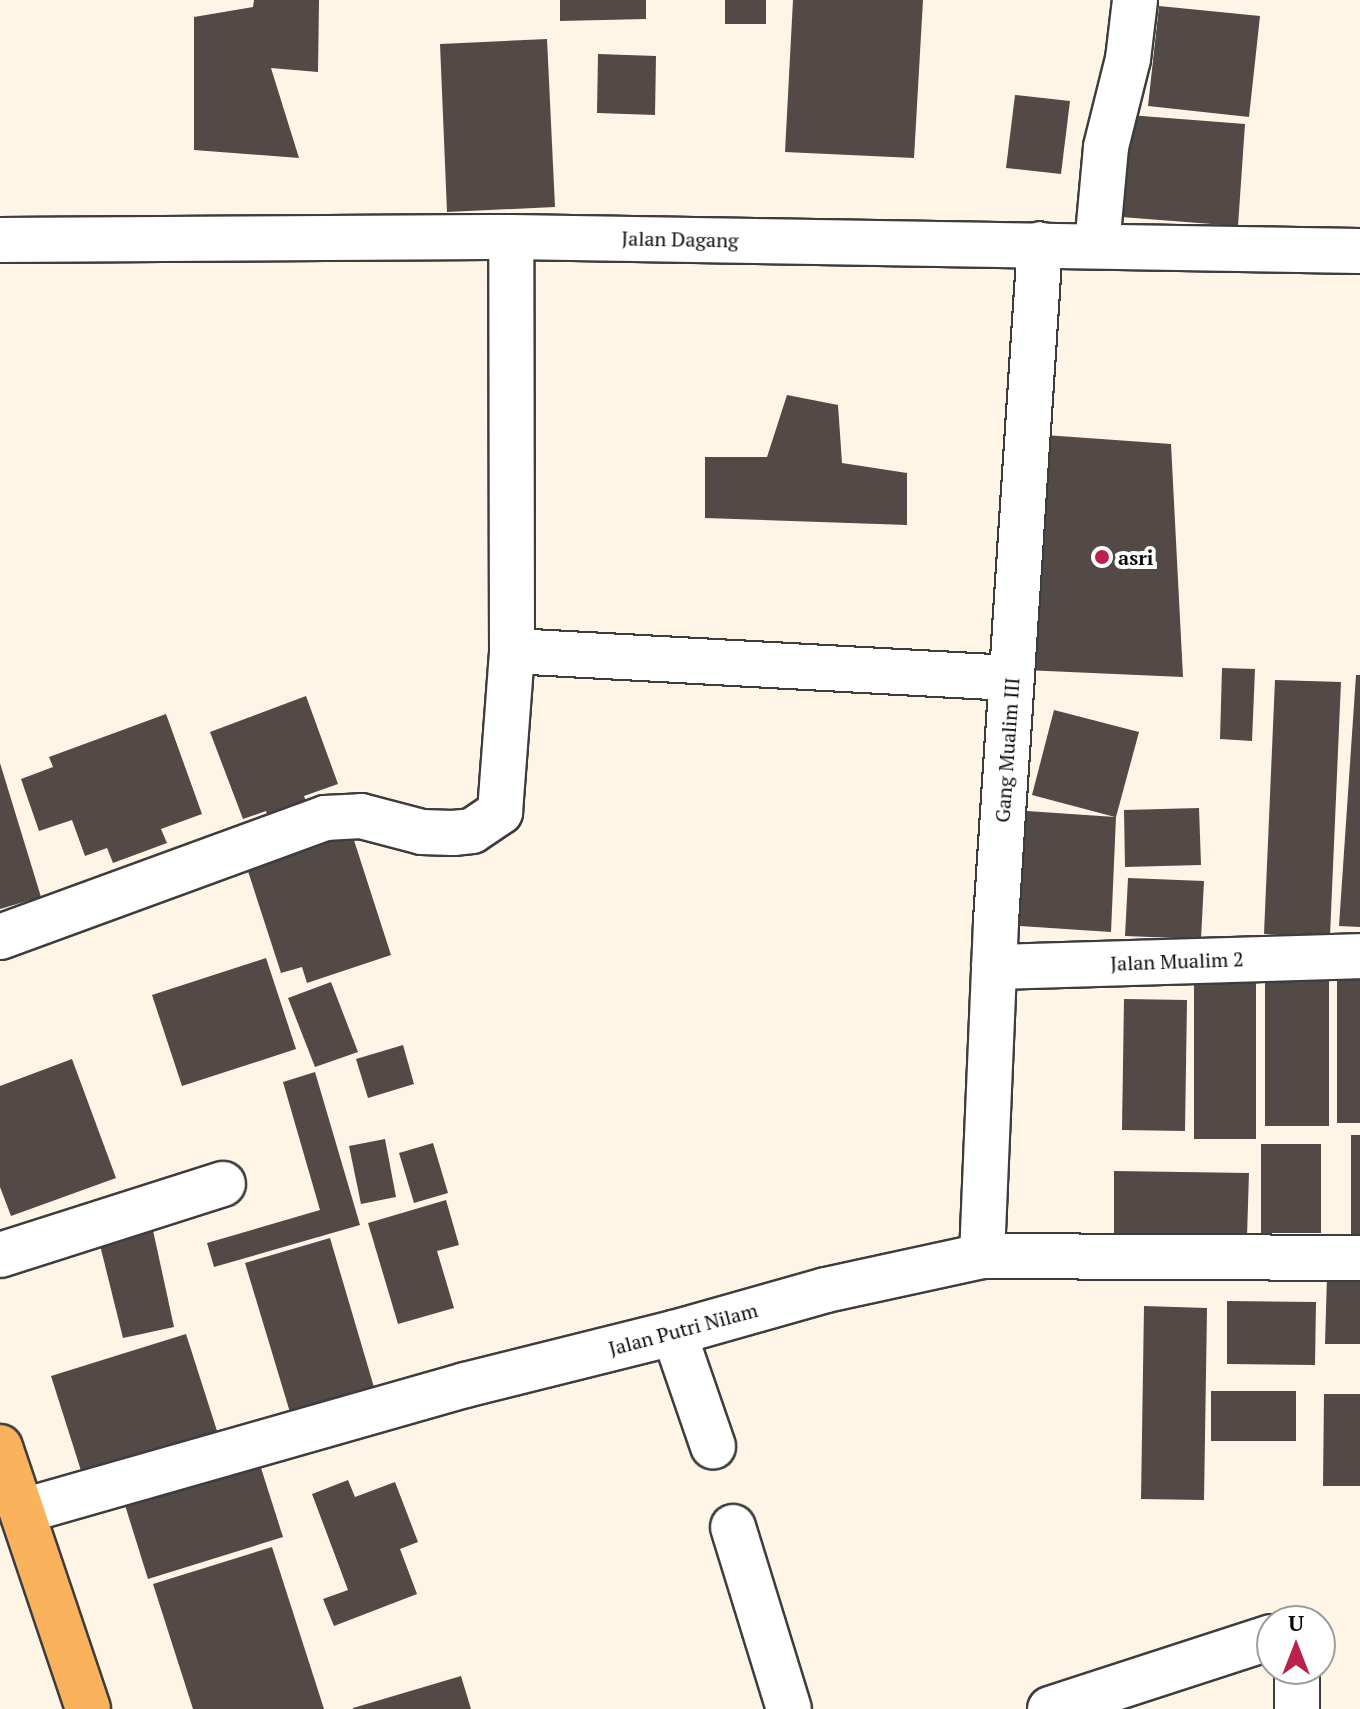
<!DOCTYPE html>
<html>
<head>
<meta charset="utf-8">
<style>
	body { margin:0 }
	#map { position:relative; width:1360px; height:1709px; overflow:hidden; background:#fff5e7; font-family:"PT Serif",serif }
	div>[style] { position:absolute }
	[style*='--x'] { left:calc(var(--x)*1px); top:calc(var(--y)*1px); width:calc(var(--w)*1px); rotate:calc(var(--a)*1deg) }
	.building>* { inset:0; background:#534947 }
	.roads { filter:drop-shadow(2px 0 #3d3d3d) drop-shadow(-2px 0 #3d3d3d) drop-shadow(0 2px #3d3d3d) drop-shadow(0 -2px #3d3d3d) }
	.minor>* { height:44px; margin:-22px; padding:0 22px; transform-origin:22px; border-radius:22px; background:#fff }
	.major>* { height:44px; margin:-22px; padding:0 22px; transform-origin:22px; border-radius:22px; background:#fbb25c }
	.dots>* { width:22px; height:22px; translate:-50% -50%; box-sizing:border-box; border:4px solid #fff; border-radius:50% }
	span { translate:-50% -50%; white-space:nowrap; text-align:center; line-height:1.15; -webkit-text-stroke:8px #fff; paint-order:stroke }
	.street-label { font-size:20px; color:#0a0a0a }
	.poi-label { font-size:20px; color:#0a0a0a; font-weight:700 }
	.left { translate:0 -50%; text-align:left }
	.north { position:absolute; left:1256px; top:1605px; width:80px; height:80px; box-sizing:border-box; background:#fff; border:2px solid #9d9d9d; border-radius:50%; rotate:0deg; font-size:22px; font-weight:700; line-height:32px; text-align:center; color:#0a0a0a }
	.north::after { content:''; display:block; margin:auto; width:28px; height:36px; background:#bb224a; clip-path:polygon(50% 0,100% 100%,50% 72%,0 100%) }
</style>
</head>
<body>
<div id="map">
	<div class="building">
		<div style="clip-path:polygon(254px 0,319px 0,318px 72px,271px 68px,299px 158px,194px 150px,194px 17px,253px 7px)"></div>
		<div style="clip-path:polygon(560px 0,646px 0,646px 19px,560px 21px)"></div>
		<div style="clip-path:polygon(725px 0,766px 0,766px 24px,725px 24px)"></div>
		<div style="clip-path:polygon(793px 0,923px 0,914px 158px,785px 152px)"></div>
		<div style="clip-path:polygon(1159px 6px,1260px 16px,1249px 117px,1148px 106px)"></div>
		<div style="clip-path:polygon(547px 39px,555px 207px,447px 212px,440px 44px)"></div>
		<div style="clip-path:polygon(598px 54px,656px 56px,655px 115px,597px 113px)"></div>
		<div style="clip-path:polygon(1015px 95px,1070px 101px,1061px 174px,1006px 168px)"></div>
		<div style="clip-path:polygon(1129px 115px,1245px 124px,1238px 226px,1121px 217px)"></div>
		<div style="clip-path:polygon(787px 395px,838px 405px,842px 463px,907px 473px,907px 525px,705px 518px,705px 457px,767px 457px)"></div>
		<div style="clip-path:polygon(1031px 434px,1171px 444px,1183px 677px,1024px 670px)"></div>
		<div style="clip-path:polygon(1222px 668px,1255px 669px,1252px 741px,1220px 739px)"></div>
		<div style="clip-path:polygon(1356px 675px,1360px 675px,1360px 927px,1339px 926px)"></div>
		<div style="clip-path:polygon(1275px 680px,1341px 682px,1330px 936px,1264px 934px)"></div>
		<div style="clip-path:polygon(306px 696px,338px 784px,304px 796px,309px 809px,270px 823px,266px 811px,243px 819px,210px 732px)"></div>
		<div style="clip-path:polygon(1054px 710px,1139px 732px,1116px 817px,1111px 932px,1003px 925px,1012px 810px,1115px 817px,1032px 795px)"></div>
		<div style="clip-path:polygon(166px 714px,202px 814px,161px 829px,167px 843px,113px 863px,107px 848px,85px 856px,72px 820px,39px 831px,21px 779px,53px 767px,49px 757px)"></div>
		<div style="clip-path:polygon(0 763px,41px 897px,0 909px)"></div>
		<div style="clip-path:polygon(1199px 808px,1201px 865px,1125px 867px,1124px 810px)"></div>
		<div style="clip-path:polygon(351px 831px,391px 955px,307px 983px,302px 967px,281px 973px,246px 865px)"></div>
		<div style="clip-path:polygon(1128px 878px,1204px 881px,1201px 939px,1125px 936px)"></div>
		<div style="clip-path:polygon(266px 958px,296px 1049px,182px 1086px,152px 995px)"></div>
		<div style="clip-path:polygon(1194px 968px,1256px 968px,1256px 1139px,1194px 1139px)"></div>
		<div style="clip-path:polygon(1337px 971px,1360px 971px,1360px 1123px,1337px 1123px)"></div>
		<div style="clip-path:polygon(1265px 974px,1329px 974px,1329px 1126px,1265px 1126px)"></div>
		<div style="clip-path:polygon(331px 982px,358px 1052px,315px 1067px,288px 998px)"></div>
		<div style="clip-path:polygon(1124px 999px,1187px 1000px,1185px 1131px,1122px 1130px)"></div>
		<div style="clip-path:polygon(403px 1045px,414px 1084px,368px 1098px,356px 1059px)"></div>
		<div style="clip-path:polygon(72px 1059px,116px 1178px,11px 1216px,0 1187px,0 1086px)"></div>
		<div style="clip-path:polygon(315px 1072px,360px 1225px,214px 1267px,207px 1243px,320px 1210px,283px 1082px)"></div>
		<div style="clip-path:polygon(1351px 1135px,1360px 1135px,1360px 1242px,1351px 1242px)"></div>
		<div style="clip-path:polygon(385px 1139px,396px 1197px,361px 1204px,349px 1146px)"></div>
		<div style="clip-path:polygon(433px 1143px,448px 1193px,414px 1203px,399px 1153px)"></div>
		<div style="clip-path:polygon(1261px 1144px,1321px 1144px,1321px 1233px,1261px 1233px)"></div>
		<div style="clip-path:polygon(1114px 1171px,1249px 1173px,1247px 1236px,1114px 1234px)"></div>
		<div style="clip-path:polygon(446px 1200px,459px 1245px,437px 1251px,454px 1308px,398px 1324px,368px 1223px)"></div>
		<div style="clip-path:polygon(149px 1212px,174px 1327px,123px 1338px,96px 1229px)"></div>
		<div style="clip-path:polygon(330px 1238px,376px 1394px,292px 1419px,245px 1263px)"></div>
		<div style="clip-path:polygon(1327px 1276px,1360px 1276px,1360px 1344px,1325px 1344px)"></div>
		<div style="clip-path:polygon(1227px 1301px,1316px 1302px,1315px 1365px,1227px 1364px)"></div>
		<div style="clip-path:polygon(1144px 1306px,1207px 1308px,1204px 1500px,1141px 1499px)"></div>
		<div style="clip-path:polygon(186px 1334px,218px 1434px,83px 1477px,51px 1376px)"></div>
		<div style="clip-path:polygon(1211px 1391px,1296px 1391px,1296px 1441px,1211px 1441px)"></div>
		<div style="clip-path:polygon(1324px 1394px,1360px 1394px,1360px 1486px,1323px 1486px)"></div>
		<div style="clip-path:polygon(254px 1446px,283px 1537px,148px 1579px,120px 1489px)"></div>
		<div style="clip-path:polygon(348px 1480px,355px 1497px,395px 1482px,418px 1542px,400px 1549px,417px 1594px,334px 1626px,323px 1599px,348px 1590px,312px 1494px)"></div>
		<div style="clip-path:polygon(272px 1547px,324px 1709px,193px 1709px,153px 1584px)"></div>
		<div style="clip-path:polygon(461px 1676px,471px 1709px,353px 1709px,353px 1708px)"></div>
	</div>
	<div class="roads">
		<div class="minor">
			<div style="--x:0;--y:240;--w:511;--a:-0.34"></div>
			<div style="--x:511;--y:237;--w:849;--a:0.94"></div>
			<div style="--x:1097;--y:246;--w:99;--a:-84.8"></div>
			<div style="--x:1106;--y:147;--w:91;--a:-76"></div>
			<div style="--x:1128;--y:59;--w:59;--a:-83.2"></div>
			<div style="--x:512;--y:651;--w:500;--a:3.1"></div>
			<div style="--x:0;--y:937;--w:346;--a:-20.1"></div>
			<div style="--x:325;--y:818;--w:36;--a:-3"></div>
			<div style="--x:361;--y:816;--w:63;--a:14.7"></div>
			<div style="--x:422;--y:832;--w:31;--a:2"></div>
			<div style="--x:453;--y:833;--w:19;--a:-6"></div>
			<div style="--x:472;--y:831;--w:34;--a:-34"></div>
			<div style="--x:500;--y:812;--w:161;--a:-85.7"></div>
			<div style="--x:512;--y:651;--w:414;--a:-90.1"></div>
			<div style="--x:994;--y:967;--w:366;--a:-1.7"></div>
			<div style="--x:0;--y:1255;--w:234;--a:-17.7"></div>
			<div style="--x:982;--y:1256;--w:335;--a:-87.6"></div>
			<div style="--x:996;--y:921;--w:678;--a:-86.28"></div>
			<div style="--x:674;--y:1333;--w:120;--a:71"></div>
			<div style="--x:23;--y:1511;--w:460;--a:-15.9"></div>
			<div style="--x:465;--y:1385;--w:215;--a:-14"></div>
			<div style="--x:674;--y:1333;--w:158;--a:-15.8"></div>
			<div style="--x:826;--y:1290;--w:160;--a:-12.3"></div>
			<div style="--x:982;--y:1256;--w:378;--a:0.3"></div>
			<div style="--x:733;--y:1527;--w:190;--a:72.9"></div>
			<div style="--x:1297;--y:1669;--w:40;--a:90"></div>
			<div style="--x:1050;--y:1709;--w:233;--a:-18"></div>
		</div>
		<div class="major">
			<div style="--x:0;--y:1447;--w:276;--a:71.4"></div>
		</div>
	</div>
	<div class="dots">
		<div style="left:1102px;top:557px;background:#bb224a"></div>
	</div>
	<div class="street-label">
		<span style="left:680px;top:239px;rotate:1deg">Jalan Dagang</span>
		<span style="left:1007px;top:750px;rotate:-86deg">Gang Mualim III</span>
		<span style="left:1177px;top:961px;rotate:-2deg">Jalan Mualim 2</span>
		<span style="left:683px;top:1329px;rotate:-15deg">Jalan Putri Nilam</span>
	</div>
	<div class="poi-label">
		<span class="left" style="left:1118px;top:557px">asri</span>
	</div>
	<div class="north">U</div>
</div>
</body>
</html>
